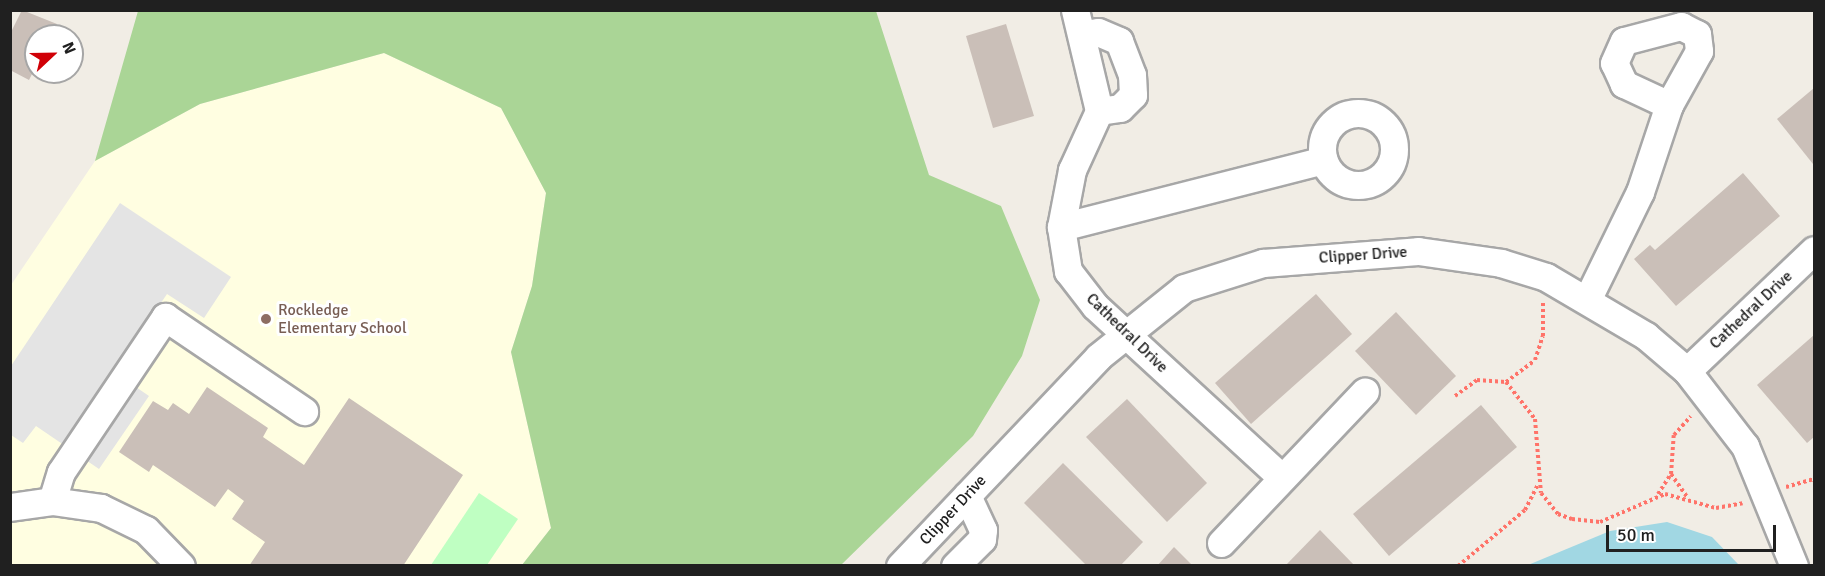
<!DOCTYPE html>
<html>
<head>
<meta charset="utf-8">
<style>
	body { margin:0 }
	#map { position:relative; width:1825px; height:576px; overflow:hidden; background:#f1ede5; font-family:Signika,sans-serif }
	div>[style] { position:absolute }
	[style*='--x'] { left:calc(var(--x)*1px); top:calc(var(--y)*1px); width:calc(var(--w)*1px); rotate:calc(var(--a)*1deg) }
	.education>* { inset:0; background:#fffee1 }
	.forest>* { inset:0; background:#aad596 }
	.park>* { inset:0; background:#bfffc2 }
	.parking>* { inset:0; background:#e4e4e4 }
	.water>* { inset:0; background:#a1d7e3 }
	.building>* { inset:0; background:#cabfb8 }
	.path>* { height:4px; margin-top:-2px; transform-origin:0; background:repeating-linear-gradient(90deg,#ff7369 0 3px,transparent 0 6px) }
	.roads { filter:drop-shadow(2px 0 #a7a7a7) drop-shadow(-2px 0 #a7a7a7) drop-shadow(0 2px #a7a7a7) drop-shadow(0 -2px #a7a7a7) }
	.minor>* { height:27px; margin:-13.5px; padding:0 13.5px; transform-origin:13.5px; border-radius:13.5px; background:#fff }
	.minor>.ring { margin:-13.5px; padding:0; box-sizing:content-box; background:none; border:27px solid #fff; border-radius:50% }
	.dots>* { width:16px; height:16px; translate:-50% -50%; box-sizing:border-box; border:3px solid #fff; border-radius:50% }
	span { translate:-50% -50%; white-space:nowrap; text-align:center; line-height:1.15; -webkit-text-stroke:6px #fff; paint-order:stroke }
	.street-label { font-size:16px; color:#202020 }
	.education-label { font-size:16px; color:#785e54 }
	.left { translate:0 -50%; text-align:left }
	.frame { position:absolute; inset:0; border:12px solid #202020; pointer-events:none }
	.north { position:absolute; left:24px; top:24px; width:60px; height:60px; box-sizing:border-box; background:#fff; border:2px solid #a6a6a6; border-radius:50%; rotate:68deg; font-size:16px; font-weight:700; line-height:24px; text-align:center; color:#202020 }
	.north::after { content:''; display:block; margin:auto; width:21px; height:27px; background:#d00007; clip-path:polygon(50% 0,100% 100%,50% 72%,0 100%) }
	.scale { position:absolute; left:1606px; top:525px; width:170px; height:27px; box-sizing:border-box; border:3px solid #202020; border-top:0; padding-left:8px; font-size:18px; line-height:21px; white-space:nowrap; color:#202020; -webkit-text-stroke:4px #fff; paint-order:stroke }
</style>
</head>
<body>
<div id="map">
	<div class="education">
		<div style="clip-path:polygon(384px 53px,501px 108px,546px 193px,532px 286px,511px 352px,551px 528px,522px 565px,11px 566px,11px 285px,95px 161px,200px 104px)"></div>
	</div>
	<div class="forest">
		<div style="clip-path:polygon(138px 11px,876px 11px,929px 175px,1001px 206px,1040px 300px,1022px 356px,973px 436px,841px 565px,522px 565px,551px 528px,511px 352px,532px 286px,546px 193px,501px 108px,384px 53px,200px 104px,95px 161px)"></div>
	</div>
	<div class="park">
		<div style="clip-path:polygon(479px 493px,518px 519px,487px 565px,431px 565px)"></div>
	</div>
	<div class="parking">
		<div style="clip-path:polygon(120px 203px,231px 277px,204px 318px,167px 294px,114px 372px,149px 396px,99px 469px,36px 426px,23px 443px,11px 435px,11px 366px)"></div>
	</div>
	<div class="water">
		<div style="clip-path:polygon(1667px 522px,1712px 537px,1739px 565px,1528px 565px,1610px 531px)"></div>
	</div>
	<div class="building">
		<div style="clip-path:polygon(22px 10px,57px 24px,51px 36px,36px 36px,36px 66px,29px 80px,10px 70px,10px 34px)"></div>
		<div style="clip-path:polygon(1006px 24px,1034px 116px,993px 128px,966px 36px)"></div>
		<div style="clip-path:polygon(1814px 88px,1814px 163px,1813px 164px,1777px 119px)"></div>
		<div style="clip-path:polygon(1743px 173px,1780px 216px,1676px 306px,1634px 259px,1650px 245px,1655px 250px)"></div>
		<div style="clip-path:polygon(1316px 294px,1352px 334px,1251px 424px,1215px 383px)"></div>
		<div style="clip-path:polygon(1396px 312px,1456px 376px,1416px 415px,1355px 351px)"></div>
		<div style="clip-path:polygon(1814px 335px,1814px 437px,1807px 443px,1757px 385px)"></div>
		<div style="clip-path:polygon(207px 387px,268px 428px,263px 437px,304px 465px,349px 398px,463px 475px,403px 566px,249px 566px,265px 542px,232px 519px,244px 501px,228px 489px,215px 507px,153px 465px,149px 472px,119px 452px,153px 401px,168px 410px,173px 403px,189px 414px)"></div>
		<div style="clip-path:polygon(1127px 399px,1207px 483px,1167px 522px,1086px 437px)"></div>
		<div style="clip-path:polygon(1481px 405px,1517px 447px,1389px 556px,1353px 514px)"></div>
		<div style="clip-path:polygon(1063px 463px,1143px 542px,1120px 566px,1087px 566px,1024px 503px)"></div>
		<div style="clip-path:polygon(1320px 530px,1355px 566px,1285px 566px)"></div>
		<div style="clip-path:polygon(1174px 547px,1193px 566px,1157px 566px)"></div>
	</div>
	<div class="path">
		<div style="--x:1506;--y:382;--w:36;--a:-37"></div>
		<div style="--x:1535;--y:360;--w:25;--a:-72"></div>
		<div style="--x:1543;--y:336;--w:33;--a:-90"></div>
		<div style="--x:1455;--y:396;--w:27;--a:-36"></div>
		<div style="--x:1477;--y:380;--w:29;--a:4"></div>
		<div style="--x:1506;--y:382;--w:47;--a:51.9"></div>
		<div style="--x:1535;--y:419;--w:74;--a:85.4"></div>
		<div style="--x:1541;--y:493;--w:27;--a:51"></div>
		<div style="--x:1558;--y:514;--w:15;--a:20"></div>
		<div style="--x:1572;--y:519;--w:28;--a:6"></div>
		<div style="--x:1600;--y:522;--w:71;--a:-23.3"></div>
		<div style="--x:1665;--y:494;--w:53;--a:15.4"></div>
		<div style="--x:1716;--y:508;--w:27;--a:-10"></div>
		<div style="--x:1671;--y:474;--w:29;--a:55"></div>
		<div style="--x:1786;--y:487;--w:29;--a:-16"></div>
		<div style="--x:1658;--y:494;--w:24;--a:-57"></div>
		<div style="--x:1671;--y:474;--w:39;--a:-86"></div>
		<div style="--x:1674;--y:435;--w:25;--a:-48"></div>
		<div style="--x:1458;--y:566;--w:87;--a:-39.9"></div>
		<div style="--x:1525;--y:510;--w:29;--a:-63"></div>
	</div>
	<div class="roads">
		<div class="minor">
			<div style="--x:1075;--y:10;--w:104;--a:76.6"></div>
			<div style="--x:1099;--y:111;--w:65;--a:114.6"></div>
			<div style="--x:1072;--y:170;--w:58;--a:100.9"></div>
			<div style="--x:1061;--y:227;--w:45;--a:81"></div>
			<div style="--x:1068;--y:271;--w:44;--a:52.4"></div>
			<div style="--x:1095;--y:306;--w:254;--a:42.6"></div>
			<div style="--x:1681;--y:26;--w:18;--a:27"></div>
			<div style="--x:1697;--y:34;--w:17;--a:83"></div>
			<div style="--x:1699;--y:51;--w:62;--a:119.1"></div>
			<div style="--x:1669;--y:105;--w:50;--a:-155"></div>
			<div style="--x:1624;--y:84;--w:23;--a:-115"></div>
			<div style="--x:1614;--y:63;--w:24;--a:-66"></div>
			<div style="--x:1624;--y:41;--w:59;--a:-14.7"></div>
			<div style="--x:1082;--y:34;--w:16;--a:-7"></div>
			<div style="--x:1098;--y:32;--w:23;--a:23"></div>
			<div style="--x:1119;--y:41;--w:36;--a:69"></div>
			<div style="--x:1132;--y:75;--w:20;--a:87"></div>
			<div style="--x:1133;--y:95;--w:18;--a:135"></div>
			<div style="--x:1120;--y:108;--w:21;--a:172"></div>
			<div class="ring" style="left:1322px;top:113px;width:45px;height:45px"></div>
			<div style="--x:1061;--y:227;--w:271;--a:-14.3"></div>
			<div style="--x:1588;--y:298;--w:118;--a:-63.9"></div>
			<div style="--x:1640;--y:192;--w:92;--a:-71.6"></div>
			<div style="--x:1687;--y:371;--w:175;--a:-43.6"></div>
			<div style="--x:52;--y:501;--w:30;--a:-73"></div>
			<div style="--x:61;--y:472;--w:187;--a:-56.1"></div>
			<div style="--x:165;--y:317;--w:168;--a:34.1"></div>
			<div style="--x:10;--y:507;--w:42;--a:-8.1"></div>
			<div style="--x:52;--y:501;--w:49;--a:8.1"></div>
			<div style="--x:101;--y:508;--w:50;--a:26.1"></div>
			<div style="--x:146;--y:530;--w:50;--a:45.8"></div>
			<div style="--x:1221;--y:543;--w:209;--a:-46.5"></div>
			<div style="--x:900;--y:566;--w:288;--a:-46.5"></div>
			<div style="--x:1098;--y:357;--w:110;--a:-38.7"></div>
			<div style="--x:1184;--y:288;--w:83;--a:-17.6"></div>
			<div style="--x:1263;--y:263;--w:155;--a:-4.4"></div>
			<div style="--x:1418;--y:251;--w:84;--a:8.2"></div>
			<div style="--x:1501;--y:263;--w:47;--a:17.3"></div>
			<div style="--x:1546;--y:277;--w:116;--a:30.5"></div>
			<div style="--x:1646;--y:336;--w:54;--a:40.5"></div>
			<div style="--x:1687;--y:371;--w:95;--a:52.3"></div>
			<div style="--x:1745;--y:446;--w:130;--a:67.8"></div>
			<div style="--x:955;--y:566;--w:38;--a:-45"></div>
			<div style="--x:982;--y:539;--w:9;--a:-84"></div>
			<div style="--x:983;--y:530;--w:38;--a:-115"></div>
		</div>
	</div>
	<div class="dots">
		<div style="left:266px;top:319px;background:#8d6e63"></div>
	</div>
	<div class="street-label">
		<span style="left:1363px;top:255px;rotate:-4deg">Clipper Drive</span>
		<span style="left:1751px;top:310px;rotate:-43deg">Cathedral Drive</span>
		<span style="left:1127px;top:333px;rotate:44deg">Cathedral Drive</span>
		<span style="left:953px;top:510px;rotate:-47deg">Clipper Drive</span>
	</div>
	<div class="education-label">
		<span class="left" style="left:278px;top:319px">Rockledge<br>Elementary School</span>
	</div>
	<div class="frame"></div>
	<div class="north">N</div>
	<div class="scale">50 m</div>
</div>
</body>
</html>
